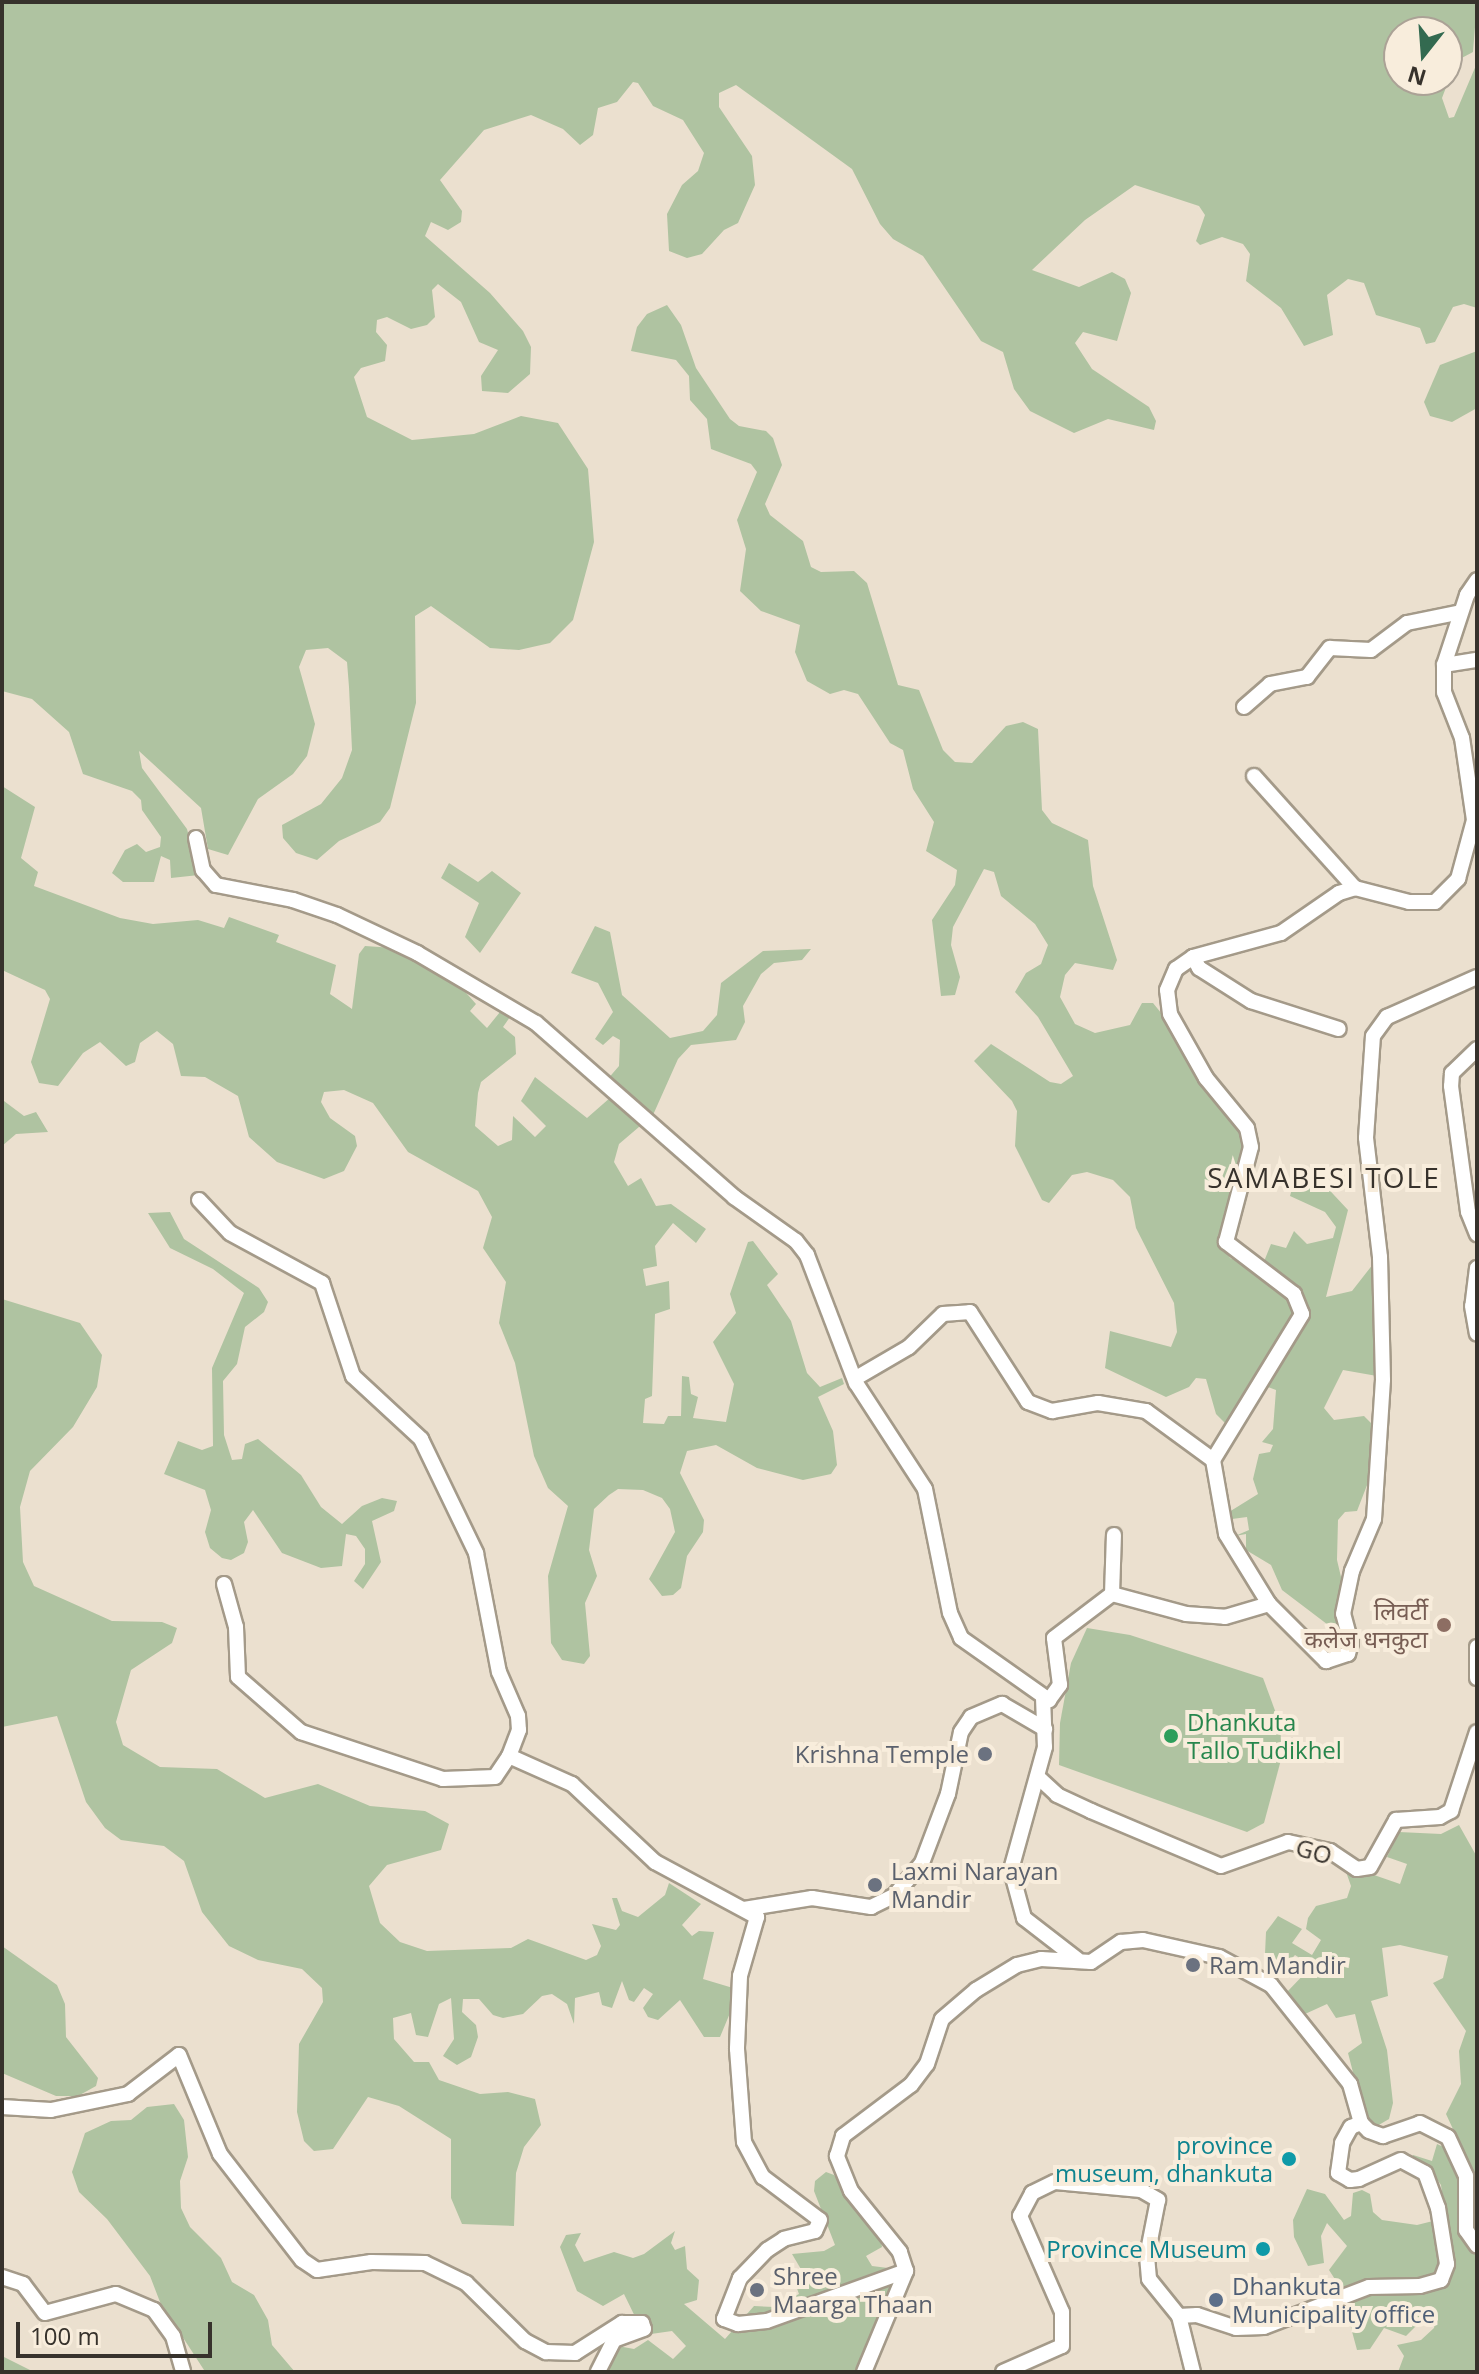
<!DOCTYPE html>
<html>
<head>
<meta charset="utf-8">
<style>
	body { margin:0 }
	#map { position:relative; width:1479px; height:2374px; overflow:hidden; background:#ebe0cf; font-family:"Open Sans","Noto Sans Devanagari",sans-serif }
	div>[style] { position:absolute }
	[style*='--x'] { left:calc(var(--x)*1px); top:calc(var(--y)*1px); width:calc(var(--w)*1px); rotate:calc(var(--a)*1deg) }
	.green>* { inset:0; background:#afc3a1 }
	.roads { filter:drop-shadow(2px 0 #a49a89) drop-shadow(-2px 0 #a49a89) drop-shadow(0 2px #a49a89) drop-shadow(0 -2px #a49a89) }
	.minor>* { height:14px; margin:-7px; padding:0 7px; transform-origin:7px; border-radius:7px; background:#fff }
	.dots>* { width:22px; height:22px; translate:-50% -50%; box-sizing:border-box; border:4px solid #f8eddc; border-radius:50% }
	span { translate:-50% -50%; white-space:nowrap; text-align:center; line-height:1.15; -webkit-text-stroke:8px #f8eddc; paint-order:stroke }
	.education-label { font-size:24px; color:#785e54 }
	.right { translate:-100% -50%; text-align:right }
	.leisure-label { font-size:24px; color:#27864d }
	.left { translate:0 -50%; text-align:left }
	.worship-label { font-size:24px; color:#5b616d }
	.street-label { font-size:24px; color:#37322c }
	.culture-label { font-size:24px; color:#0d838f }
	.service-label { font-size:24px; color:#4e5e75 }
	.quarter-label { font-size:28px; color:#37322c; letter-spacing:2px }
	.frame { position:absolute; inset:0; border:4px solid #37322c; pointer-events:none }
	.north { position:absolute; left:1383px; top:16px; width:80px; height:80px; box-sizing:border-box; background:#f8eddc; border:2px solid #aba296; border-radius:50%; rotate:197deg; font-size:22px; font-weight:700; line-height:32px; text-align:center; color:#37322c }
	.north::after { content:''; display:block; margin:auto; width:28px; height:36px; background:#336a50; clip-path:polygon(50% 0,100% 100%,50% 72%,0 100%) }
	.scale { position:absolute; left:16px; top:2322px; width:196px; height:36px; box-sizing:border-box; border:4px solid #37322c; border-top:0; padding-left:10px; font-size:24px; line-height:28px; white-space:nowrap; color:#37322c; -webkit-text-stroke:6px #f8eddc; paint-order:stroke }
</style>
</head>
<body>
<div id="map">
	<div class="green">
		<div style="clip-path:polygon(evenodd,2px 2px,1477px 2px,1473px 52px,1456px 61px,1442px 98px,1449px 118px,1454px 117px,1477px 63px,1477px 308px,1464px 304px,1453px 307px,1435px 342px,1426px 344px,1420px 328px,1376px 315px,1364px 283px,1348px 279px,1327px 295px,1333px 335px,1304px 346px,1281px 308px,1246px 281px,1250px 254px,1243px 244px,1222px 237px,1200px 245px,1196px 241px,1205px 215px,1199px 206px,1135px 185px,1085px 220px,1032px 270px,1079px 287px,1112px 272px,1125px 279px,1131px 293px,1117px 341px,1083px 332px,1075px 343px,1092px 369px,1149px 407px,1156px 421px,1154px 430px,1108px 419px,1074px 433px,1030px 411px,1014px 389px,1003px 352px,981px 341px,923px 256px,893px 239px,880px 224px,852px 169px,736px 85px,719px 93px,719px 107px,752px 156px,755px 185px,738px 223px,724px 230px,702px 254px,687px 258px,669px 251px,667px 214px,682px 185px,698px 171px,704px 153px,683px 120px,653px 106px,638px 83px,633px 82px,617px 102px,598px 108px,593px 135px,580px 145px,563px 129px,531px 115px,484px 130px,440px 180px,462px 211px,461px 222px,448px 230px,431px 222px,425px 236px,490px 293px,523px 331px,531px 347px,530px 374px,508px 393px,482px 391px,481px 376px,498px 350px,479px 342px,461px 302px,438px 284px,432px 290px,435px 317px,427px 325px,411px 329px,387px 317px,377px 320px,376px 332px,387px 345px,385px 361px,361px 368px,354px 377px,367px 417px,412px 440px,474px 434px,521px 416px,558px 423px,588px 469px,594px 542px,573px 620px,550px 643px,519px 650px,490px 648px,431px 606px,415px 616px,416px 703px,390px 808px,380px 822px,339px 841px,317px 860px,296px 853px,283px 838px,282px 825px,321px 804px,342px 778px,352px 750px,349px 687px,347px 662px,328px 648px,306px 650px,299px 667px,315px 724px,307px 756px,293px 774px,258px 799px,228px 855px,208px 849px,201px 808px,139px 751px,142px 768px,187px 829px,199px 875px,171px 878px,170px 860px,161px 856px,154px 882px,123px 882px,112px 873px,125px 850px,137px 844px,146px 852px,160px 847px,161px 837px,142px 810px,141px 800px,132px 791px,83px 774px,69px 732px,32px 699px,2px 691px,2px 2px,1399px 32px,1447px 32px,1447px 80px,1399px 80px,1399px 32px)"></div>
		<div style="clip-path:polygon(667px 305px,681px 325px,696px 368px,730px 419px,739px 426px,766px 431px,773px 438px,782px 465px,765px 504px,770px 515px,803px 541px,811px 567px,821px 572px,854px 571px,867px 583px,898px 685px,919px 690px,943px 750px,955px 762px,972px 763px,1006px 726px,1023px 722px,1038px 729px,1042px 810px,1052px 823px,1088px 840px,1093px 886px,1117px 960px,1113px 970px,1075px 963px,1065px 975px,1060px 997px,1075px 1024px,1095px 1033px,1130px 1025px,1142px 1003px,1153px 1003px,1243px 1114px,1249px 1154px,1221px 1239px,1230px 1258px,1261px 1269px,1271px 1244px,1286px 1248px,1294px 1231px,1307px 1244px,1333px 1238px,1336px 1227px,1325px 1212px,1290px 1196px,1295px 1177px,1304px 1176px,1320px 1180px,1348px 1210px,1326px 1297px,1352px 1291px,1377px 1259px,1377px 1376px,1343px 1370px,1324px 1408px,1334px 1420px,1364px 1416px,1375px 1427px,1376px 1462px,1357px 1511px,1345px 1512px,1338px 1520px,1337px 1560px,1353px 1628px,1344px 1637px,1282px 1590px,1271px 1565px,1246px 1550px,1246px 1534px,1235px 1536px,1249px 1530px,1247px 1517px,1232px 1519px,1229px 1512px,1258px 1494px,1253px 1479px,1259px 1454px,1270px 1452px,1273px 1445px,1262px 1442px,1273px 1429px,1276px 1390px,1257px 1383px,1228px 1426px,1216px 1414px,1206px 1379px,1196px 1378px,1189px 1387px,1166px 1397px,1105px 1368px,1110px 1331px,1171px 1347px,1177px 1332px,1174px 1303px,1136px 1228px,1130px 1197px,1113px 1180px,1087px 1172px,1072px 1175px,1049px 1203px,1042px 1200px,1015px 1146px,1017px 1111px,1012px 1101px,974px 1061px,991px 1044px,1050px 1082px,1061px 1084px,1073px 1076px,1038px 1017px,1015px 992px,1026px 973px,1041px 964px,1048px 945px,1035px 924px,1001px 896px,994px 872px,984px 869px,953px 927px,951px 945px,960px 977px,955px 995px,941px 996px,932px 920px,955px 885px,957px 870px,926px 851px,934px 822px,913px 789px,903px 750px,890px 743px,858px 694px,844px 690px,830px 694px,807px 681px,795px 652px,800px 625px,761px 611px,740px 591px,746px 549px,737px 520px,757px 472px,751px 464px,711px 449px,707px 419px,690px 400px,689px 376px,676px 360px,631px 351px,637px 327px,647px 314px)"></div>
		<div style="clip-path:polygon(1477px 351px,1477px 408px,1452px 422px,1430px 416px,1424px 402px,1440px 365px)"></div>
		<div style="clip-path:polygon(2px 786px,35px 807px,21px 858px,38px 872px,34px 886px,120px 918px,153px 924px,198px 920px,224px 928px,229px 917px,279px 935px,276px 942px,336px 965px,330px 994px,352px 1009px,359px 954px,365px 946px,394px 948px,460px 986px,476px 1004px,470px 1011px,487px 1028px,500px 1012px,510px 1017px,503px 1027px,515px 1037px,516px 1054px,481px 1082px,478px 1093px,475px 1126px,498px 1146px,512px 1140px,513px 1116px,535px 1137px,546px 1126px,521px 1101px,535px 1077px,587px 1118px,611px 1097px,606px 1081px,619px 1066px,620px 1040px,613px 1036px,603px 1045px,595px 1039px,613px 1012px,598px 983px,571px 973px,595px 926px,610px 932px,622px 995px,670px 1038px,703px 1031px,717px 1015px,721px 983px,763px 951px,811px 949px,802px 960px,774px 963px,761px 974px,743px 1006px,745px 1022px,736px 1040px,691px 1045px,678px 1059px,653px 1115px,619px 1144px,614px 1162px,628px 1186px,641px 1178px,656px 1206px,671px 1204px,706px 1229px,696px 1243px,673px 1223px,655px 1246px,657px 1266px,643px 1269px,646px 1286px,669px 1281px,670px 1309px,655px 1314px,652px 1396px,645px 1399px,643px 1423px,664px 1424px,668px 1416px,681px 1416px,682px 1376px,689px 1377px,691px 1394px,698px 1397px,693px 1418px,726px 1422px,734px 1384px,713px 1342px,736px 1313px,730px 1294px,748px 1242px,753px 1241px,778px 1274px,767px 1285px,791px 1321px,807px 1373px,820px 1387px,842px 1378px,844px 1384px,818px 1397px,833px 1431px,837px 1465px,831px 1474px,803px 1480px,757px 1468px,716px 1445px,687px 1451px,680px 1473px,704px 1520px,703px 1532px,687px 1556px,681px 1588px,673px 1595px,662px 1596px,649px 1579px,675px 1532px,670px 1509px,662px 1498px,643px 1490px,618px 1489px,609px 1495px,594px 1509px,589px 1550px,597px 1576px,585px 1603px,590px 1656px,584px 1664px,562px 1660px,551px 1643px,548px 1576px,568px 1506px,548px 1488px,534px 1456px,515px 1363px,499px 1323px,506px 1282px,483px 1248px,492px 1217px,478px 1191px,408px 1152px,373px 1103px,344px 1090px,324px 1092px,321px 1102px,330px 1118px,355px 1136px,357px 1146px,344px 1171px,324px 1179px,277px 1162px,249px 1137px,238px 1096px,205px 1077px,181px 1076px,173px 1044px,157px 1031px,140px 1043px,135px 1062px,126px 1066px,100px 1042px,83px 1053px,58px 1086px,39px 1083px,31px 1062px,50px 999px,45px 990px,2px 970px)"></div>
		<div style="clip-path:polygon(449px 863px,478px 882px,492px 871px,521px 893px,480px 953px,465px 937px,479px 903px,441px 878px)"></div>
		<div style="clip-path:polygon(4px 1101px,24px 1116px,36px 1112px,48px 1132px,16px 1134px,2px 1146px)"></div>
		<div style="clip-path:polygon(170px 1212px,184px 1239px,259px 1288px,268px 1302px,264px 1312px,245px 1327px,237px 1364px,223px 1381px,224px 1435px,232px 1460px,242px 1459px,245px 1444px,258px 1439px,301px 1475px,321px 1507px,342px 1524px,362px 1506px,382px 1498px,397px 1501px,394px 1511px,372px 1521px,381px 1562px,363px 1589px,354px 1581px,365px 1564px,365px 1549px,356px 1536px,346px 1534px,342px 1566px,321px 1568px,282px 1553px,253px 1510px,244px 1522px,248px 1542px,244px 1553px,231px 1560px,222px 1558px,210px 1548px,205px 1532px,211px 1510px,205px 1490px,164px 1474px,178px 1441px,202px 1450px,213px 1446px,212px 1368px,244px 1293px,213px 1269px,170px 1248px,148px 1213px)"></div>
		<div style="clip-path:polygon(2px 1299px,80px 1323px,102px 1355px,97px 1387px,73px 1427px,30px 1471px,20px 1507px,23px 1562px,34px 1586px,112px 1621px,162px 1622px,177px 1628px,172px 1643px,131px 1670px,116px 1722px,123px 1745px,160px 1767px,217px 1769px,265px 1798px,318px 1784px,370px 1806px,425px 1811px,449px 1824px,441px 1850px,387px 1865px,369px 1886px,380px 1923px,400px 1942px,427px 1951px,511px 1948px,528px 1939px,586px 1960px,597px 1955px,601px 1946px,592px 1924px,616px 1930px,620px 1925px,612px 1898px,617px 1898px,622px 1911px,638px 1917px,665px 1895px,669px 1883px,701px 1904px,682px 1925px,692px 1936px,699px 1931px,714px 1932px,703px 1979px,733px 1988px,735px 2001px,720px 2037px,704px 2037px,680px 2000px,658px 2020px,648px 2017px,643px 2008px,653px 1994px,644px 1988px,634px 2002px,629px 2000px,622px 1981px,612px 2008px,602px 2005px,599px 1992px,575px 1998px,574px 2024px,567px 2004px,552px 1994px,542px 1996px,523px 2014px,503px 2018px,493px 2015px,479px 1999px,463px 1999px,462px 2012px,476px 2025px,478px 2037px,471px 2057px,457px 2065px,443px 2056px,454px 2039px,451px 1998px,439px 2004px,428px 2037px,416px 2035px,411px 2013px,393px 2018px,394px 2039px,414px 2062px,429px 2062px,439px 2080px,480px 2094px,508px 2092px,535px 2099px,541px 2125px,524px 2147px,516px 2173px,514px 2226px,462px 2224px,451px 2198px,451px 2139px,399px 2106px,368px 2097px,333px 2149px,314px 2151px,304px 2141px,297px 2112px,299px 2044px,323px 2002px,322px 1988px,302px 1969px,258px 1960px,229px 1946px,202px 1912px,184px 1861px,164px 1846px,121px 1840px,105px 1828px,86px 1802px,57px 1716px,2px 1727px)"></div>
		<div style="clip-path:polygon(1087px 1628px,1130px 1635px,1263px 1678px,1280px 1724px,1282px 1756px,1264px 1823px,1247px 1832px,1059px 1765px,1060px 1723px,1071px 1663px)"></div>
		<div style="clip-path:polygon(1459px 1825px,1477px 1857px,1477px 2372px,1398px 2372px,1404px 2356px,1397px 2345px,1421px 2340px,1434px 2328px,1436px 2318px,1428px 2314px,1406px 2336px,1384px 2328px,1370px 2349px,1357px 2350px,1340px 2287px,1329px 2270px,1347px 2246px,1327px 2223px,1321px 2236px,1324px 2263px,1308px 2266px,1294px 2237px,1293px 2220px,1307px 2189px,1325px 2194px,1344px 2220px,1351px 2216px,1353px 2193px,1362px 2190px,1370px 2194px,1373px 2212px,1382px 2220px,1417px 2225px,1437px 2220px,1444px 2209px,1441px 2185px,1431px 2171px,1411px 2160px,1413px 2155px,1432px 2161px,1437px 2144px,1448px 2149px,1459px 2180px,1467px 2180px,1465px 2155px,1446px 2114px,1461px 2084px,1459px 2051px,1466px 2031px,1433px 1983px,1443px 1978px,1448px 1956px,1400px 1945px,1382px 1948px,1388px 1996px,1371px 2001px,1387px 2050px,1393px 2103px,1389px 2119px,1377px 2126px,1364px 2115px,1348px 2053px,1362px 2043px,1355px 2014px,1336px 2018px,1327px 2004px,1305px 2014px,1286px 1993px,1312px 1966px,1295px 1955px,1286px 1965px,1265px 1954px,1266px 1932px,1278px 1916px,1302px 1929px,1292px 1943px,1312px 1955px,1321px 1940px,1306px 1929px,1308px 1918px,1316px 1906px,1347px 1898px,1351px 1886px,1345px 1869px,1350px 1861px,1356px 1858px,1374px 1875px,1400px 1884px,1407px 1864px,1387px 1857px,1399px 1832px,1441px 1834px)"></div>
		<div style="clip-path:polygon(2px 1946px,57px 1985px,65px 2004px,66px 2037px,98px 2078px,96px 2086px,78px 2096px,56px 2096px,2px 2073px)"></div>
		<div style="clip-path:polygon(174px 2104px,184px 2120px,188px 2157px,180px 2181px,181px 2208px,190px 2227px,221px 2258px,232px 2282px,254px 2295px,268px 2320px,272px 2345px,295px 2372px,204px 2370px,160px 2302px,150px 2276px,107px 2219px,79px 2192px,72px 2172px,85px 2133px,111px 2121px,131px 2120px,147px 2107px)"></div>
		<div style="clip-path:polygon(826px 2172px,834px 2175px,881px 2240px,882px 2247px,866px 2256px,872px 2266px,896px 2269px,897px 2279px,857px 2372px,605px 2372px,618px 2346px,634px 2349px,648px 2340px,673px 2359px,686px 2346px,672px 2331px,644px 2335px,624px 2294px,603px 2306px,577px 2291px,560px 2247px,566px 2235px,581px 2233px,575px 2245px,584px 2262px,614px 2252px,633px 2258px,644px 2254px,675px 2231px,671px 2243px,675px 2250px,685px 2246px,687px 2269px,699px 2280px,697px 2300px,684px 2304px,725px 2339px,754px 2306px,775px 2307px,799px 2294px,795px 2283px,805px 2276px,792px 2254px,824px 2251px,835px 2245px,814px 2191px,815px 2181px)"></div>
		<div style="clip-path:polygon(2px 2356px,34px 2372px,2px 2372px)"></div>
	</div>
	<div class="roads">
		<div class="minor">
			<div style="--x:1444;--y:665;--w:33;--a:-9"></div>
			<div style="--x:1244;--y:707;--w:35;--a:-41"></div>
			<div style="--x:1270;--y:684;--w:38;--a:-11"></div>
			<div style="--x:1307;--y:677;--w:37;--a:-52"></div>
			<div style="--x:1330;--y:648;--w:41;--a:2.8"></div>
			<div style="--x:1371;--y:650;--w:45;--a:-36.9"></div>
			<div style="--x:1407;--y:623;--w:55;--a:-11.5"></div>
			<div style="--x:1254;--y:776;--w:151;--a:48"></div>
			<div style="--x:196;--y:838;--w:33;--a:78"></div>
			<div style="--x:203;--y:870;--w:20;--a:49"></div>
			<div style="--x:216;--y:885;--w:78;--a:11"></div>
			<div style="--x:293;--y:900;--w:46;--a:18.8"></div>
			<div style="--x:337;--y:915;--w:89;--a:25.4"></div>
			<div style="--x:417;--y:953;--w:138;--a:30.5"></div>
			<div style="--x:536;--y:1023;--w:264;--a:41.3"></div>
			<div style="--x:734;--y:1197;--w:76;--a:35.4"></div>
			<div style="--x:796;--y:1241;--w:18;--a:52"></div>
			<div style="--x:807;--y:1255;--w:137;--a:69.1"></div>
			<div style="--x:856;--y:1383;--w:126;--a:56.9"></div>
			<div style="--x:925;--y:1489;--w:126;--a:78.6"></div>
			<div style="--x:950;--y:1613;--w:27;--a:66"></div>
			<div style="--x:961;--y:1638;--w:108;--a:35.2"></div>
			<div style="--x:1049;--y:1700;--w:19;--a:-54"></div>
			<div style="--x:1060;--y:1685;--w:47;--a:-97.3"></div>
			<div style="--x:1054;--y:1638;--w:73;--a:-37.2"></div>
			<div style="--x:1112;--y:1594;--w:77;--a:15.1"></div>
			<div style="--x:1186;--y:1614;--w:39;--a:4"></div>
			<div style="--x:1225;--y:1617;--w:46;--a:-16.5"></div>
			<div style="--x:1269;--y:1604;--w:81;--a:45"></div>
			<div style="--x:1326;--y:1661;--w:23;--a:-18"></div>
			<div style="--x:1348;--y:1654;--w:11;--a:-75"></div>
			<div style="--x:1351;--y:1643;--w:30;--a:-105"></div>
			<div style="--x:1343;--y:1614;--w:44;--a:-78.2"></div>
			<div style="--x:1352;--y:1571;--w:56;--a:-67.1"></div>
			<div style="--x:1374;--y:1519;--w:139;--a:-86.3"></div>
			<div style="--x:1383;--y:1380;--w:123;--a:-91.4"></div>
			<div style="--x:1380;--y:1257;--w:120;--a:-96.7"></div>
			<div style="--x:1366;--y:1138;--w:102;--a:-86.1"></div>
			<div style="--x:1373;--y:1036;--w:24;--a:-54"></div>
			<div style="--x:1387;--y:1017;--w:98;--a:-24"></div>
			<div style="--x:1193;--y:957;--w:13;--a:61"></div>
			<div style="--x:1199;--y:968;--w:62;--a:32.4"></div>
			<div style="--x:1251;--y:1001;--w:92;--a:17.7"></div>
			<div style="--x:1477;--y:1049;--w:35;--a:136"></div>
			<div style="--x:1452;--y:1073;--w:13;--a:94"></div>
			<div style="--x:1451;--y:1086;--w:127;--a:82.3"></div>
			<div style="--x:1468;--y:1212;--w:24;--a:68"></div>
			<div style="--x:199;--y:1200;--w:45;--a:46.8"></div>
			<div style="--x:230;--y:1233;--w:105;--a:28.5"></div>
			<div style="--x:322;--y:1283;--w:98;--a:71.6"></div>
			<div style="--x:353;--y:1376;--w:93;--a:42.8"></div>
			<div style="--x:421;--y:1439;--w:127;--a:64.2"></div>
			<div style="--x:476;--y:1553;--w:121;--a:79.1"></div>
			<div style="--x:499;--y:1672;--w:48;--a:66.6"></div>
			<div style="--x:518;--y:1716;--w:14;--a:86"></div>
			<div style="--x:519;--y:1730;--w:28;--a:111"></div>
			<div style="--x:509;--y:1756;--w:69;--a:24"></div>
			<div style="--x:572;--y:1784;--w:114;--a:43.2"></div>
			<div style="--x:655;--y:1862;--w:116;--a:28.3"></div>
			<div style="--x:757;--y:1917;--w:61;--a:106.1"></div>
			<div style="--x:740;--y:1976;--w:73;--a:92.4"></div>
			<div style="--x:737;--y:2049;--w:93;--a:85.7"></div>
			<div style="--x:744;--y:2142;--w:40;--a:62"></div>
			<div style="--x:763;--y:2177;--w:71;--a:37"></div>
			<div style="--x:820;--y:2220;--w:12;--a:114"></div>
			<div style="--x:815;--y:2231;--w:32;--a:166"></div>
			<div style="--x:784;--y:2239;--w:20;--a:147"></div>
			<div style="--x:767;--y:2250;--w:39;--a:134"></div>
			<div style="--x:740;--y:2278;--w:44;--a:111.3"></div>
			<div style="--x:724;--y:2319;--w:15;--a:20"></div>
			<div style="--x:738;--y:2324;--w:29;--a:-6"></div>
			<div style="--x:767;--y:2321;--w:148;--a:-19.8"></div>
			<div style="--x:1477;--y:1268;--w:38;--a:97"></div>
			<div style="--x:1472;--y:1306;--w:28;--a:80"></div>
			<div style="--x:856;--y:1378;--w:61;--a:-30.3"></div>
			<div style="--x:909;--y:1347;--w:47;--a:-44.1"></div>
			<div style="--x:943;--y:1314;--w:27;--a:-4"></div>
			<div style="--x:970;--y:1312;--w:107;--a:57.2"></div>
			<div style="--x:1028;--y:1402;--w:26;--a:21"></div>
			<div style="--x:1052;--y:1411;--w:47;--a:-9.9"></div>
			<div style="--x:1098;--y:1403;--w:49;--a:9.5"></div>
			<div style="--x:1146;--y:1411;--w:83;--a:36.2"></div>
			<div style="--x:1213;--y:1460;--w:171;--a:-58.6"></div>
			<div style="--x:1302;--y:1314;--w:22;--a:-112"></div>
			<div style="--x:1294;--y:1294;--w:86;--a:-142.6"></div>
			<div style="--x:1226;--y:1242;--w:98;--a:-75.3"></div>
			<div style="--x:1251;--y:1147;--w:19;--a:-102"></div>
			<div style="--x:1247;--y:1128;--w:65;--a:-129.4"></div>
			<div style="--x:1206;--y:1078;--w:73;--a:-119.4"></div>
			<div style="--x:1170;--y:1014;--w:24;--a:-97"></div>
			<div style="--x:1167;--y:990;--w:23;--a:-67"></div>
			<div style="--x:1176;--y:969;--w:21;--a:-35"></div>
			<div style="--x:1193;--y:957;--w:91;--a:-15.3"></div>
			<div style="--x:1281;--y:933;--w:70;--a:-34.6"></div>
			<div style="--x:1339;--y:893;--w:17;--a:-17"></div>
			<div style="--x:1355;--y:888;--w:56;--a:14.5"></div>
			<div style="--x:1409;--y:902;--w:26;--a:0"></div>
			<div style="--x:1435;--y:902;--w:33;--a:-45"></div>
			<div style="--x:1458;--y:879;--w:61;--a:-74.8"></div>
			<div style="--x:1474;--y:820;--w:83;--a:-98.3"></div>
			<div style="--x:1462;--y:738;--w:49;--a:-111.4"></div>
			<div style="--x:1444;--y:692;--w:27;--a:-90"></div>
			<div style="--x:1444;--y:665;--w:74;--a:-71.8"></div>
			<div style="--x:1467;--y:595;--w:18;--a:-56"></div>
			<div style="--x:1213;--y:1460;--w:75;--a:80"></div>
			<div style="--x:1226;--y:1534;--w:82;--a:58.4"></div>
			<div style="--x:224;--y:1584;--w:45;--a:74.4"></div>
			<div style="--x:236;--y:1627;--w:50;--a:87.7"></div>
			<div style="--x:238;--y:1677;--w:84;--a:41.1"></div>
			<div style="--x:301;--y:1732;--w:150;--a:18.3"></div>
			<div style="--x:443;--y:1779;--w:52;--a:-2.2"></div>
			<div style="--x:495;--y:1777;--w:25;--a:-56"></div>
			<div style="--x:1112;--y:1594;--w:59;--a:-88.1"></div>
			<div style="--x:1477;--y:1647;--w:31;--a:90"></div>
			<div style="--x:1043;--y:1698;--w:49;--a:87.7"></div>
			<div style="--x:1045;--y:1747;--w:128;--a:105.5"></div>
			<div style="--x:1011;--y:1870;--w:50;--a:74.8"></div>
			<div style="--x:1024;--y:1918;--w:67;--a:37.7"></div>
			<div style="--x:1038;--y:1777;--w:26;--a:43"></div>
			<div style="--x:1057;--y:1795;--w:38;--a:25"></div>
			<div style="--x:1091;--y:1811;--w:141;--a:22.9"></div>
			<div style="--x:1221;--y:1866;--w:71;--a:-19.7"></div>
			<div style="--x:1288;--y:1842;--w:43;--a:12.1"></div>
			<div style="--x:1330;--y:1851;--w:32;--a:34"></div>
			<div style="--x:1357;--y:1869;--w:13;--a:-9"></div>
			<div style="--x:1370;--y:1867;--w:54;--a:-61"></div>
			<div style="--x:1396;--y:1820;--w:44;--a:-3.9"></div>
			<div style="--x:1440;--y:1817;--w:13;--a:-29"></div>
			<div style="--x:1451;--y:1811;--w:83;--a:-71.8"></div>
			<div style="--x:744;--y:1909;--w:69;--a:-9.2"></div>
			<div style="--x:812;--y:1898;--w:60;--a:8.7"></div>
			<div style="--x:871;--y:1907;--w:25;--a:-26"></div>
			<div style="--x:894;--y:1896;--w:43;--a:-49.7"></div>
			<div style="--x:922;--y:1863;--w:74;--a:-69.4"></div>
			<div style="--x:948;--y:1794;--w:63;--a:-78.2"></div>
			<div style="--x:961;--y:1732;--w:18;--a:-56"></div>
			<div style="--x:971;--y:1717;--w:34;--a:-23"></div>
			<div style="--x:1002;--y:1704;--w:50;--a:30.2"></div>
			<div style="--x:2;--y:2107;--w:49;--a:3.5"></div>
			<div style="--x:51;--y:2110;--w:79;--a:-11.7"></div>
			<div style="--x:128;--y:2094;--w:64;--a:-37.4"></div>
			<div style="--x:179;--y:2055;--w:107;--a:67.5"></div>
			<div style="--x:220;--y:2154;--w:134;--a:52.3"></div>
			<div style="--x:302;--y:2260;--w:18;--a:34"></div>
			<div style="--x:317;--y:2270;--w:55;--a:-8.4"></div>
			<div style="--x:371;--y:2262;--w:54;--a:1.1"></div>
			<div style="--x:425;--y:2263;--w:46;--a:26"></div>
			<div style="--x:466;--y:2283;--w:83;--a:44.5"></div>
			<div style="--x:525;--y:2341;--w:24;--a:28"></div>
			<div style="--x:546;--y:2352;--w:29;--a:2"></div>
			<div style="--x:575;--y:2353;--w:56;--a:-32.6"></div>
			<div style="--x:622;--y:2323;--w:20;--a:0"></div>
			<div style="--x:642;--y:2323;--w:6;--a:72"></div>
			<div style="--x:644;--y:2329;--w:32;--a:160"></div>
			<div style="--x:614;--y:2340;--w:36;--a:117"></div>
			<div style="--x:2;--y:2277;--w:22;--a:18"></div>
			<div style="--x:23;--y:2284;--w:36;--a:53"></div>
			<div style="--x:45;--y:2313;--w:73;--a:-15"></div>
			<div style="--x:116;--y:2294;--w:41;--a:22.8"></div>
			<div style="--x:154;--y:2310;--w:32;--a:54"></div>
			<div style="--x:173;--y:2336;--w:37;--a:74"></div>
			<div style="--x:1179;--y:2316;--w:18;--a:-3"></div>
			<div style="--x:1197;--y:2315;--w:41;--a:18.4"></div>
			<div style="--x:1236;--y:2328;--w:28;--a:-2"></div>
			<div style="--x:1264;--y:2327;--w:112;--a:-20.9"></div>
			<div style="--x:1369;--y:2287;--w:51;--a:-1.1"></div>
			<div style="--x:1420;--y:2286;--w:22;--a:-16"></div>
			<div style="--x:1441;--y:2280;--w:17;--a:-69"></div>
			<div style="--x:1447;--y:2264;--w:57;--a:-99.1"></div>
			<div style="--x:1438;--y:2208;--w:37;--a:-110"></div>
			<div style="--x:1425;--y:2173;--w:27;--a:-152"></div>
			<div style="--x:1401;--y:2160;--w:46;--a:155.7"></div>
			<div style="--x:1359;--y:2179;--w:9;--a:174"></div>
			<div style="--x:1350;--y:2180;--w:14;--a:-150"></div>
			<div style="--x:1338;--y:2173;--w:30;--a:-82"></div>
			<div style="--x:1342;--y:2143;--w:18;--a:-61"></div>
			<div style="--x:1351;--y:2127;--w:11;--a:-22"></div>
			<div style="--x:864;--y:2372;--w:109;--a:-67.4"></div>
			<div style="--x:906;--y:2271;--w:20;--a:-108"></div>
			<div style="--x:900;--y:2252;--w:78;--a:-128.8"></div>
			<div style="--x:851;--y:2191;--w:38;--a:-112"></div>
			<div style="--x:837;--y:2156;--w:21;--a:-73"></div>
			<div style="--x:843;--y:2136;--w:85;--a:-36.9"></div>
			<div style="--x:911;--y:2085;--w:26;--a:-53"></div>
			<div style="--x:927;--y:2064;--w:47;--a:-71.6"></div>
			<div style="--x:942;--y:2019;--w:45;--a:-40.5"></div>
			<div style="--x:976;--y:1990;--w:48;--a:-31.4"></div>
			<div style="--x:1017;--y:1965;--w:25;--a:-14"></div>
			<div style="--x:1041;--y:1959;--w:50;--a:3.4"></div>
			<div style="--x:1091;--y:1962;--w:36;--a:-34"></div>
			<div style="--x:1121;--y:1942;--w:22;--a:-5"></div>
			<div style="--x:1143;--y:1940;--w:78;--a:12.6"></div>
			<div style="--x:1219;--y:1957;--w:59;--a:28.3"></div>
			<div style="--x:1271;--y:1985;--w:127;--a:51.4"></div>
			<div style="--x:1350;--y:2084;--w:41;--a:74.2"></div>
			<div style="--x:1361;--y:2123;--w:11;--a:45"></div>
			<div style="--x:1369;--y:2131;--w:15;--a:20"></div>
			<div style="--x:1383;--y:2136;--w:39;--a:-19"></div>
			<div style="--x:1420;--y:2123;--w:31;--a:27"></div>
			<div style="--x:1448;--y:2137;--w:43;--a:65.2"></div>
			<div style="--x:1466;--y:2176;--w:54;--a:90"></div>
			<div style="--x:1466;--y:2230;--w:19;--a:55"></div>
			<div style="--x:1003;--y:2372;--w:64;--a:-23.8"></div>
			<div style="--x:1062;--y:2346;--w:34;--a:-90"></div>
			<div style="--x:1062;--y:2312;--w:105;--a:-113.6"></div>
			<div style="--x:1020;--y:2216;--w:26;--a:-62"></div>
			<div style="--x:1032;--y:2193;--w:25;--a:-26"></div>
			<div style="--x:1055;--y:2182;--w:86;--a:5.3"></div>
			<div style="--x:1141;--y:2190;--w:20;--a:30"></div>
			<div style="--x:1158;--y:2200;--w:57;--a:101.1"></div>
			<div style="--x:1147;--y:2256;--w:23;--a:85"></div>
			<div style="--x:1149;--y:2279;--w:48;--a:51"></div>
			<div style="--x:1179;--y:2316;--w:58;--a:76"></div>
		</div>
	</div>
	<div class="dots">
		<div style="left:1444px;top:1625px;background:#8d6e63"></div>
		<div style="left:1171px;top:1736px;background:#2e9e5b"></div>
		<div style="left:985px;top:1754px;background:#6b7280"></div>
		<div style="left:875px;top:1885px;background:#6b7280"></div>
		<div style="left:1193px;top:1965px;background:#6b7280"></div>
		<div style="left:1289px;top:2159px;background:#0f9aa8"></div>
		<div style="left:1263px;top:2249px;background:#0f9aa8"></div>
		<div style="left:757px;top:2290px;background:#6b7280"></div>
		<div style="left:1216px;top:2300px;background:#5c6f8a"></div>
	</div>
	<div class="education-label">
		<span class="right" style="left:1428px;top:1625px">लिवर्टी<br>कलेज धनकुटा</span>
	</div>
	<div class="leisure-label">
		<span class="left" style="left:1187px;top:1736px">Dhankuta<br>Tallo Tudikhel</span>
	</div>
	<div class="worship-label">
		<span class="right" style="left:969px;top:1754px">Krishna Temple</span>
		<span class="left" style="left:891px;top:1885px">Laxmi Narayan<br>Mandir</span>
		<span class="left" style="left:1209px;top:1965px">Ram Mandir</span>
		<span class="left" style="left:773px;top:2290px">Shree<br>Maarga Thaan</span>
	</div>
	<div class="street-label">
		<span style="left:1314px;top:1851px;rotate:16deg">GO</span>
	</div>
	<div class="culture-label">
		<span class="right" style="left:1273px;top:2159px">province<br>museum, dhankuta</span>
		<span class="right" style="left:1247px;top:2249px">Province Museum</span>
	</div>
	<div class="service-label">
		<span class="left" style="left:1232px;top:2300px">Dhankuta<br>Municipality office</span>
	</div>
	<div class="quarter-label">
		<span style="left:1324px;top:1177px">SAMABESI TOLE</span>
	</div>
	<div class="frame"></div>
	<div class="north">N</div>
	<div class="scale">100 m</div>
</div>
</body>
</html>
